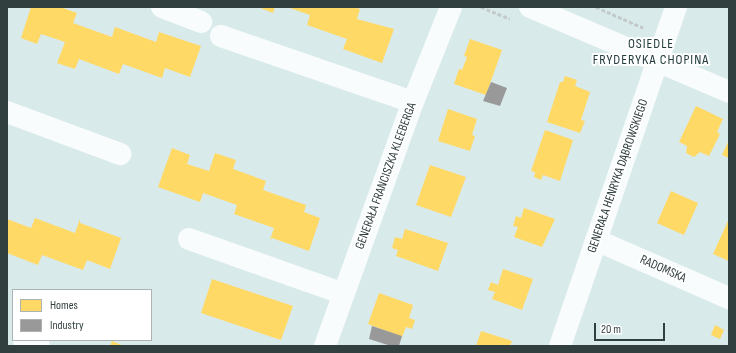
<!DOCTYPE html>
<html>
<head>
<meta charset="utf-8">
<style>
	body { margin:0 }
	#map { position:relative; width:736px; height:353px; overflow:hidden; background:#d9eaea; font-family:"Sofia Sans Condensed",sans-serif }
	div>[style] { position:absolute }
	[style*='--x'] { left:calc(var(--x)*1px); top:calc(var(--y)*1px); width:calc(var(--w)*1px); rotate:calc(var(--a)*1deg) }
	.homes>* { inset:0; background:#ffd966 }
	.industry>* { inset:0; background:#999 }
	.path>* { height:2.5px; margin-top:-1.25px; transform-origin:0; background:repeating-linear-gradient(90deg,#c3caca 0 4px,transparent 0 6px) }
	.minor>* { height:22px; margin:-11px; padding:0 11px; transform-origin:11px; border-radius:11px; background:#f9fcfc }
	span { translate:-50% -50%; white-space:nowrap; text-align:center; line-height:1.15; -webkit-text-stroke:4px #fff; paint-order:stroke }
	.street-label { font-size:13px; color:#323f3f }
	.neighbourhood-label { font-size:14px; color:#223c3d; letter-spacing:1px }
	.frame { position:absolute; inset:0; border:8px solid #323f3f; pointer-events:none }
	.legend { position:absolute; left:12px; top:289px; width:140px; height:52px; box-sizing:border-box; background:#fff; border:1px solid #adb2b2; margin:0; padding:5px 7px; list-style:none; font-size:12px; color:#323f3f }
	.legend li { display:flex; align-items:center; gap:8px; height:20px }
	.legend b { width:20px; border:1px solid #adb2b2 }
	.scale { position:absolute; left:594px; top:323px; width:71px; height:18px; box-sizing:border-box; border:2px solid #323f3f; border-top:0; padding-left:5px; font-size:12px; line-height:14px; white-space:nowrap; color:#323f3f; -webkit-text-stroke:3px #fff; paint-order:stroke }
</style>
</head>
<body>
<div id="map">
	<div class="homes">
		<div style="clip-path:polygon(31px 7px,60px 7px,77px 13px,73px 23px,112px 37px,115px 27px,156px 42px,159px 32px,201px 46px,190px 77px,165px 68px,162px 78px,123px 64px,119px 74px,79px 59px,75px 69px,57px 63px,65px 42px,41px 34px,37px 44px,21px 38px)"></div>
		<div style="clip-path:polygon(258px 7px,275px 7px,273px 13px)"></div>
		<div style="clip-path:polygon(287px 7px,353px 7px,360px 9px,357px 19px,394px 29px,382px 63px,343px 49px,347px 39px,307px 25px,310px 15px)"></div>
		<div style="clip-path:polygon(470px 39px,502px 50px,486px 95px,454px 84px,459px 69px,462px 70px,467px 57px,464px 56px)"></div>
		<div style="clip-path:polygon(565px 76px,577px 80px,575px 86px,590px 92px,581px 120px,585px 121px,580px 133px,547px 122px,560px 82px,563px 82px)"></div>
		<div style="clip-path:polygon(696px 106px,723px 119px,717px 132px,720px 134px,709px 156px,700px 152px,694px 157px,686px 153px,687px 146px,679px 142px)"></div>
		<div style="clip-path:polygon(448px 109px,477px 119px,472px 135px,475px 136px,470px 151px,438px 141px)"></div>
		<div style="clip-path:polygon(545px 130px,573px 140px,560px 181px,543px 175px,541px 180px,534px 177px,535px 172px,531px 171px)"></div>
		<div style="clip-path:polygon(729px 140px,729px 158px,722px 155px)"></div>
		<div style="clip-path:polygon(172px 148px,190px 155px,187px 164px,209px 171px,215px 153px,236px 160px,233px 169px,266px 181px,263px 190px,306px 205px,304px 212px,320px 218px,309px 251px,272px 238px,270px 240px,274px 228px,234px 214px,237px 205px,203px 193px,200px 202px,158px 187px)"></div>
		<div style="clip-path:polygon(430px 165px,466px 177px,451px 217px,416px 205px)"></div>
		<div style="clip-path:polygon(671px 191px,698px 203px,684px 235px,657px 223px)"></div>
		<div style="clip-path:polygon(524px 208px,555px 219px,542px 247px,514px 237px,518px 227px,513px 226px,516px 216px,521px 218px)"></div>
		<div style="clip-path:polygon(35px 218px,75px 233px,80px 219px,80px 223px,121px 238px,110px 269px,87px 260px,83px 270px,42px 255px,38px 265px,7px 253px,7px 219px,31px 228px)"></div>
		<div style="clip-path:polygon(728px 221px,729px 222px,729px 261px,713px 254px)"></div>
		<div style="clip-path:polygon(405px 229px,448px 243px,438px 271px,396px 256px,398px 250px,392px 248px,395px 237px,402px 239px)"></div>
		<div style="clip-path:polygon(503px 269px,533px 279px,522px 310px,492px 299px,495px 292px,488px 290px,491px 282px,498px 285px)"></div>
		<div style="clip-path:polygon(212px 279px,293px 306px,281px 340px,201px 313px)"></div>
		<div style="clip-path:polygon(379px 293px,413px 305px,409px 318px,415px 320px,412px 329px,406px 327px,402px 337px,368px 324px)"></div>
		<div style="clip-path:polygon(715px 325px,724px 330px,720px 339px,711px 335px)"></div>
		<div style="clip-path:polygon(481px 331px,512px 341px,510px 346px,476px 346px)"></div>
		<div style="clip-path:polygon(112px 341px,124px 346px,110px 346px)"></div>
	</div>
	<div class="industry">
		<div style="clip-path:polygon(491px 82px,507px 88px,500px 106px,483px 101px)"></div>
		<div style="clip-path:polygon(372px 326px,402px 336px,399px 346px,391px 346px,369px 339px)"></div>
	</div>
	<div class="path">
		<div style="--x:481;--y:7;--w:31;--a:22"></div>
		<div style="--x:596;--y:7;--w:52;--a:23.6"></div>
	</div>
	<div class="minor">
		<div style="--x:162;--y:7;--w:42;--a:21"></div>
		<div style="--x:530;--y:7;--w:216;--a:23.1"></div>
		<div style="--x:221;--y:36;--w:203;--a:19"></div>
		<div style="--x:7;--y:112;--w:121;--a:20.4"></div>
		<div style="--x:189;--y:239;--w:164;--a:19.5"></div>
		<div style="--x:596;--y:240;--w:145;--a:23.6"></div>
		<div style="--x:24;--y:340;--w:16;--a:22"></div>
		<div style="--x:325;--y:346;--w:259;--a:-70.2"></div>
		<div style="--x:413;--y:102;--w:102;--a:-68.2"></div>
		<div style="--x:560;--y:346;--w:358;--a:-71.1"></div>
	</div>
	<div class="street-label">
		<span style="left:386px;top:176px;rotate:-70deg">GENERAŁA FRANCISZKA KLEEBERGA</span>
		<span style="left:618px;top:176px;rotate:-71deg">GENERAŁA HENRYKA DĄBROWSKIEGO</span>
		<span style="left:663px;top:269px;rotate:24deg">RADOMSKA</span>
	</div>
	<div class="neighbourhood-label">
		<span style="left:651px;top:52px">OSIEDLE<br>FRYDERYKA CHOPINA</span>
	</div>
	<div class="frame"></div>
	<ul class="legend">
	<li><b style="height:11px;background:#ffd966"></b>Homes</li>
	<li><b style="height:11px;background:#999"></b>Industry</li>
	</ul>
	<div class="scale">20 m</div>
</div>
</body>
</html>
